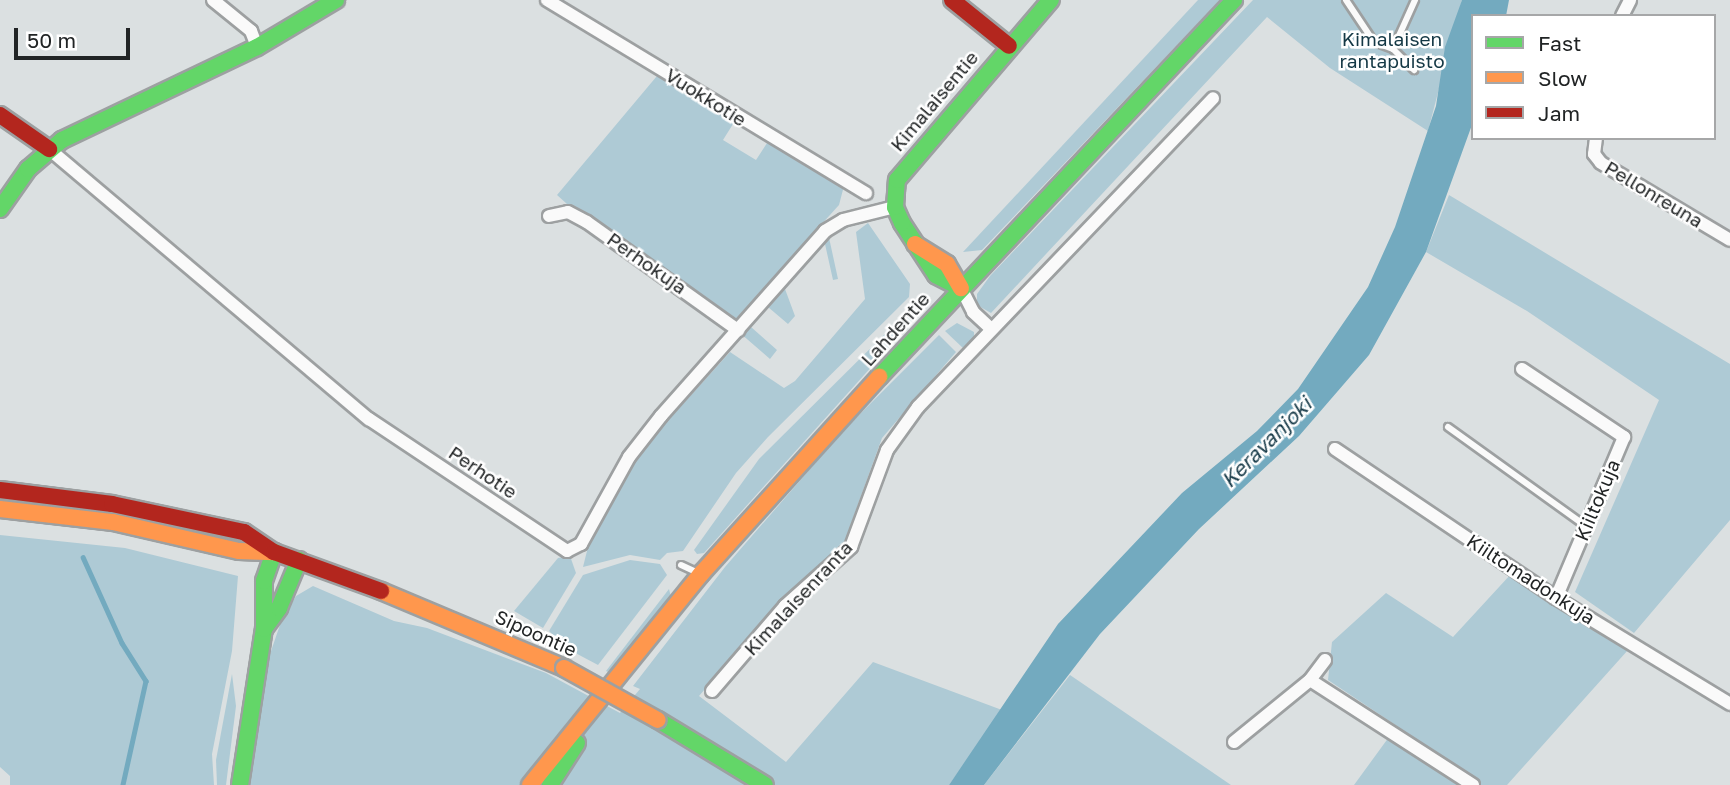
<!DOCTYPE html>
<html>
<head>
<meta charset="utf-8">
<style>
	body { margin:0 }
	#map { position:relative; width:1730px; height:785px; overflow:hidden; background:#dbe0e1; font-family:"Golos Text",sans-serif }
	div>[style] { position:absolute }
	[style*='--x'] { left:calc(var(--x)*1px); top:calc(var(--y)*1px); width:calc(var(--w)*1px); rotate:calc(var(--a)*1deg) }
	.green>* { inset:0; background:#aecad5 }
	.water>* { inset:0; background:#73aabf }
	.stream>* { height:4.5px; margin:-2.25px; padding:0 2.25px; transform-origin:2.25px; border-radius:2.25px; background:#73aabf }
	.roads { filter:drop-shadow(2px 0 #9da0a1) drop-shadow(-2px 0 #9da0a1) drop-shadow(0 2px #9da0a1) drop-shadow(0 -2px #9da0a1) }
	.lane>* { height:6px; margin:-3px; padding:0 3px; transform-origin:3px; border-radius:3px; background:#fafafa }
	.street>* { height:12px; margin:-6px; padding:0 6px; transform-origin:6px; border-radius:6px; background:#fafafa }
	.fast>* { height:16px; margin:-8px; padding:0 8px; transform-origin:8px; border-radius:8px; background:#63d668 }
	.slow>* { height:16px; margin:-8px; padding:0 8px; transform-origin:8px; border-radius:8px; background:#ff974d }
	.jam>* { height:16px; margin:-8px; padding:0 8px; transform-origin:8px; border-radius:8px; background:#b3261e }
	.bridges { filter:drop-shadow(2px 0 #9da0a1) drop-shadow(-2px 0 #9da0a1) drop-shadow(0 2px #9da0a1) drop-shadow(0 -2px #9da0a1) }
	.slow-bridge>* { height:16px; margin:-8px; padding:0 8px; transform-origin:8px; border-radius:8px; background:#ff974d }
	span { translate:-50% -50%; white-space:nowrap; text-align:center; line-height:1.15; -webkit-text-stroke:5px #fff; paint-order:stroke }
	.park-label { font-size:19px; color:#143845 }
	.street-label { font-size:19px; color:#212425 }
	.water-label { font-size:21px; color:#183b49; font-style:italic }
	.legend { position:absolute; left:1471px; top:14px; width:245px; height:126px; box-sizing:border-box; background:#fff; border:2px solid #a6a7a8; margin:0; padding:9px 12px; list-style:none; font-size:21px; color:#212425 }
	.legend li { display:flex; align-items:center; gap:14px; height:35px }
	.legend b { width:35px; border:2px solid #a6a7a8 }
	.scale { position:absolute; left:14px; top:28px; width:116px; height:32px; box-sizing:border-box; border:4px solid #212425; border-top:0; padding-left:9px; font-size:21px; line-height:24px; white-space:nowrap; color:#212425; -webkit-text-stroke:5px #fff; paint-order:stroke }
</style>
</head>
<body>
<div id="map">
	<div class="green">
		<div style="clip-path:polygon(1198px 0,1220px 0,982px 250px,963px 252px)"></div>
		<div style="clip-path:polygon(1253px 0,1462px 0,1428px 131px,1330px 68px,1267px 17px,991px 313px,977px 305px,977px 294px,990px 276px)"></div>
		<div style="clip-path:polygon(662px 70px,738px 116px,723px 140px,756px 160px,771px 137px,845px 182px,839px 205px,733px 322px,587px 222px,557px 195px)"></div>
		<div style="clip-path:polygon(1449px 195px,1730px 364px,1730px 520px,1634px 633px,1575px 592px,1659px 400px,1527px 311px,1426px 252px)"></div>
		<div style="clip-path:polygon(868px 223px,910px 284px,909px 297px,768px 437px,736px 473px,683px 551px,667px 553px,660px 560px,630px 555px,583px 567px,589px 543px,636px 456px,730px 352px,784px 388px,795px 381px,865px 299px,856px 232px)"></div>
		<div style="clip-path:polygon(828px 233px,838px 279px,833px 280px,825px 244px,785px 289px,795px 316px,788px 324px,768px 307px,751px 327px,777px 350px,770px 359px,740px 333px)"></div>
		<div style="clip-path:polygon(907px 312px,915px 316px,910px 324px,704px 553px,697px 554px,694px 550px,759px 459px)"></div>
		<div style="clip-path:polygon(957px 323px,974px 332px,974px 343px,964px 349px,945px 331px)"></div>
		<div style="clip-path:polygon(939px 335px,956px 352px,882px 438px,844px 543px,781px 601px,699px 696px,786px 762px,873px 662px,1002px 710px,949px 785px,247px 785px,270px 654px,282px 619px,296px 596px,313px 586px,394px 621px,427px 628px,546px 673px,620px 713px,640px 689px,633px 686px,725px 567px,844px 430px)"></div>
		<div style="clip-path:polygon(0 535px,125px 548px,238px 576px,232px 651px,212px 754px,214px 785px,10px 785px,10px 776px,0 767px)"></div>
		<div style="clip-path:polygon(570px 556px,576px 573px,543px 628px,514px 611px,558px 558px)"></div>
		<div style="clip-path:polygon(630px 560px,660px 564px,667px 575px,598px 665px,566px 648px,549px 631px,583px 575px)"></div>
		<div style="clip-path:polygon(1511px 574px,1628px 650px,1507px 785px,1354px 785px,1397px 726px,1328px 680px,1332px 642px,1386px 593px,1453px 637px)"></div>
		<div style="clip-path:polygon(669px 589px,671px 597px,610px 673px,606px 671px)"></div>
		<div style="clip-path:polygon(232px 674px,236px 706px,226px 785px,217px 785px,216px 760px)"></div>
		<div style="clip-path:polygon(1070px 675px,1231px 785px,984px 785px)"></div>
	</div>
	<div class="water">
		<div style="clip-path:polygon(1462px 0,1509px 0,1506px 16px,1473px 16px,1473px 122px,1426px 252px,1369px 355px,1299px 436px,1199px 529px,1100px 634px,984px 785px,949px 785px,1058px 624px,1182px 493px,1257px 431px,1298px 389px,1368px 287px,1395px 227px,1436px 106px,1445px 47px)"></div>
	</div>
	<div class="stream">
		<div style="--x:83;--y:557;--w:94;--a:65.6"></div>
		<div style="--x:122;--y:643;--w:45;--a:57.7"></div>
		<div style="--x:146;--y:681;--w:107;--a:102.5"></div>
	</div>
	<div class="roads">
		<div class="lane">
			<div style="--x:1346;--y:0;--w:50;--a:56.3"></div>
			<div style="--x:1374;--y:42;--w:20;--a:20"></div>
			<div style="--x:1393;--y:49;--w:30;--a:45"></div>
			<div style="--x:1393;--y:49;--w:54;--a:-65.8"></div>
			<div style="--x:1448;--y:427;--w:170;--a:35.7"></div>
			<div style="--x:681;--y:565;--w:19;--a:25"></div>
		</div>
		<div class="street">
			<div style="--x:213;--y:0;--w:49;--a:39.2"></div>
			<div style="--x:251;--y:31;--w:17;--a:69"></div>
			<div style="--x:547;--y:0;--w:373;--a:31.2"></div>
			<div style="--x:1622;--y:16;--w:18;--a:-63"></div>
			<div style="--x:1596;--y:138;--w:16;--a:97"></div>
			<div style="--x:1594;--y:154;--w:11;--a:52"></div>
			<div style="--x:1601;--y:163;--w:150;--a:30.8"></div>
			<div style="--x:49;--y:149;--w:419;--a:40.2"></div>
			<div style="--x:369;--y:419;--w:238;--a:33.7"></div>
			<div style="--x:567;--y:551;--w:16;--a:-27"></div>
			<div style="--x:581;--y:544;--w:99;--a:-61.1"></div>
			<div style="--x:629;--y:457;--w:52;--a:-52"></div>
			<div style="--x:661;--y:416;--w:247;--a:-48.4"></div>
			<div style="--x:825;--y:231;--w:21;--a:-31"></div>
			<div style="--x:843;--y:220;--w:54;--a:-14"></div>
			<div style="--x:549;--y:216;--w:19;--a:-12"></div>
			<div style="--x:568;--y:212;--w:21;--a:28"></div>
			<div style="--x:587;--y:222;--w:186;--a:35.6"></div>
			<div style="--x:961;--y:288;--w:27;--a:63"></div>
			<div style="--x:973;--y:312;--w:23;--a:43"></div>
			<div style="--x:1522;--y:369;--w:123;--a:33.7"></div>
			<div style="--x:1624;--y:437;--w:175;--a:112.9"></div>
			<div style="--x:1335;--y:449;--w:267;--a:34"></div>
			<div style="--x:1556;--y:598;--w:204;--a:31.3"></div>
			<div style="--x:1310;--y:680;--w:25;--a:-53"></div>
			<div style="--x:712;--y:691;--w:112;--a:-49.3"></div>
			<div style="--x:785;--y:606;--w:89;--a:-41.8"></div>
			<div style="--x:851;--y:547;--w:103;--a:-69.6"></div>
			<div style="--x:887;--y:450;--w:53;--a:-54.2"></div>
			<div style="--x:918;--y:407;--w:427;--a:-46.3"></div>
			<div style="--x:1234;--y:742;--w:98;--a:-39.2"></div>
			<div style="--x:1310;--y:680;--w:194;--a:32.8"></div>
		</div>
		<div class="fast">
			<div style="--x:0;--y:209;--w:49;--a:-55"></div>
			<div style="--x:28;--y:169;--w:45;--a:-40.5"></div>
			<div style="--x:62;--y:140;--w:216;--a:-25.5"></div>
			<div style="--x:257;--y:47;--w:92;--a:-30.7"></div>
			<div style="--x:961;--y:288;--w:28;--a:-153"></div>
			<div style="--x:936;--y:275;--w:62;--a:-123.2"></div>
			<div style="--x:902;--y:223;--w:17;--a:-114"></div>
			<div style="--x:895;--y:207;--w:27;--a:-86"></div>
			<div style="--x:897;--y:180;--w:237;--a:-49.5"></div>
			<div style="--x:879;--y:377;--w:518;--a:-46.72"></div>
			<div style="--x:264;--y:629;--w:26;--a:-54"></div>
			<div style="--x:279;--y:608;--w:52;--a:-67.4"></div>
			<div style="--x:658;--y:720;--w:125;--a:31.3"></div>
			<div style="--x:240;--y:785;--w:158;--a:-81.3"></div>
			<div style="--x:264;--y:629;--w:48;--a:-90"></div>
			<div style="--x:264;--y:581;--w:31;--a:-71"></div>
			<div style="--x:550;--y:785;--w:50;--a:-57.3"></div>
		</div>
		<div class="slow">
			<div style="--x:915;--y:244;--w:38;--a:32"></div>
			<div style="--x:947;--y:264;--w:28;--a:60"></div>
			<div style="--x:0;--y:509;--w:114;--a:6.6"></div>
			<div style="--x:113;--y:522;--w:129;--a:13"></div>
			<div style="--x:239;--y:551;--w:35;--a:2"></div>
			<div style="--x:381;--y:591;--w:199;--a:22.8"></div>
			<div style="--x:530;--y:785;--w:272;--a:-51"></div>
			<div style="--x:701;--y:574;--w:266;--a:-47.9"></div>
		</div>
		<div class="jam">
			<div style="--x:952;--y:0;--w:73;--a:38.9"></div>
			<div style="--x:0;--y:115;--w:60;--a:34.8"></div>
			<div style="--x:0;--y:490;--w:113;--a:7.1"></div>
			<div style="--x:112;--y:504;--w:135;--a:12"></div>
			<div style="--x:244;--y:532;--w:36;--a:34"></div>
			<div style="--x:274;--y:552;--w:114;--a:20"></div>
		</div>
	</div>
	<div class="bridges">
		<div class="slow-bridge">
			<div style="--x:564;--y:668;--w:107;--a:29"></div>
		</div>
	</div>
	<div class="park-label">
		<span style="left:1392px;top:50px">Kimalaisen<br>rantapuisto</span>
	</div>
	<div class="street-label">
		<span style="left:706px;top:97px;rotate:32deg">Vuokkotie</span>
		<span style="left:934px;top:101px;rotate:-50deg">Kimalaisentie</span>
		<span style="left:1654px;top:194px;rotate:31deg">Pellonreuna</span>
		<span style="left:647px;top:263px;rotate:35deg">Perhokuja</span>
		<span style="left:895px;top:329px;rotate:-48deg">Lahdentie</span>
		<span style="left:483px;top:472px;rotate:34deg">Perhotie</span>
		<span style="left:1597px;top:500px;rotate:-67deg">Kiiltokuja</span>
		<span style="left:1531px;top:579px;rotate:33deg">Kiiltomadonkuja</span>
		<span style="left:798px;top:598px;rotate:-47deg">Kimalaisenranta</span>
		<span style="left:536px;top:633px;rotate:24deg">Sipoontie</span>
	</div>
	<div class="water-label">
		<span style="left:1266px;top:442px;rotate:-45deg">Keravanjoki</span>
	</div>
	<ul class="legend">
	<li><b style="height:9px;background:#63d668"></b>Fast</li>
	<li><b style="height:9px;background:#ff974d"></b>Slow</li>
	<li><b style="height:9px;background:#b3261e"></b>Jam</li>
	</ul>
	<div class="scale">50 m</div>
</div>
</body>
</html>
